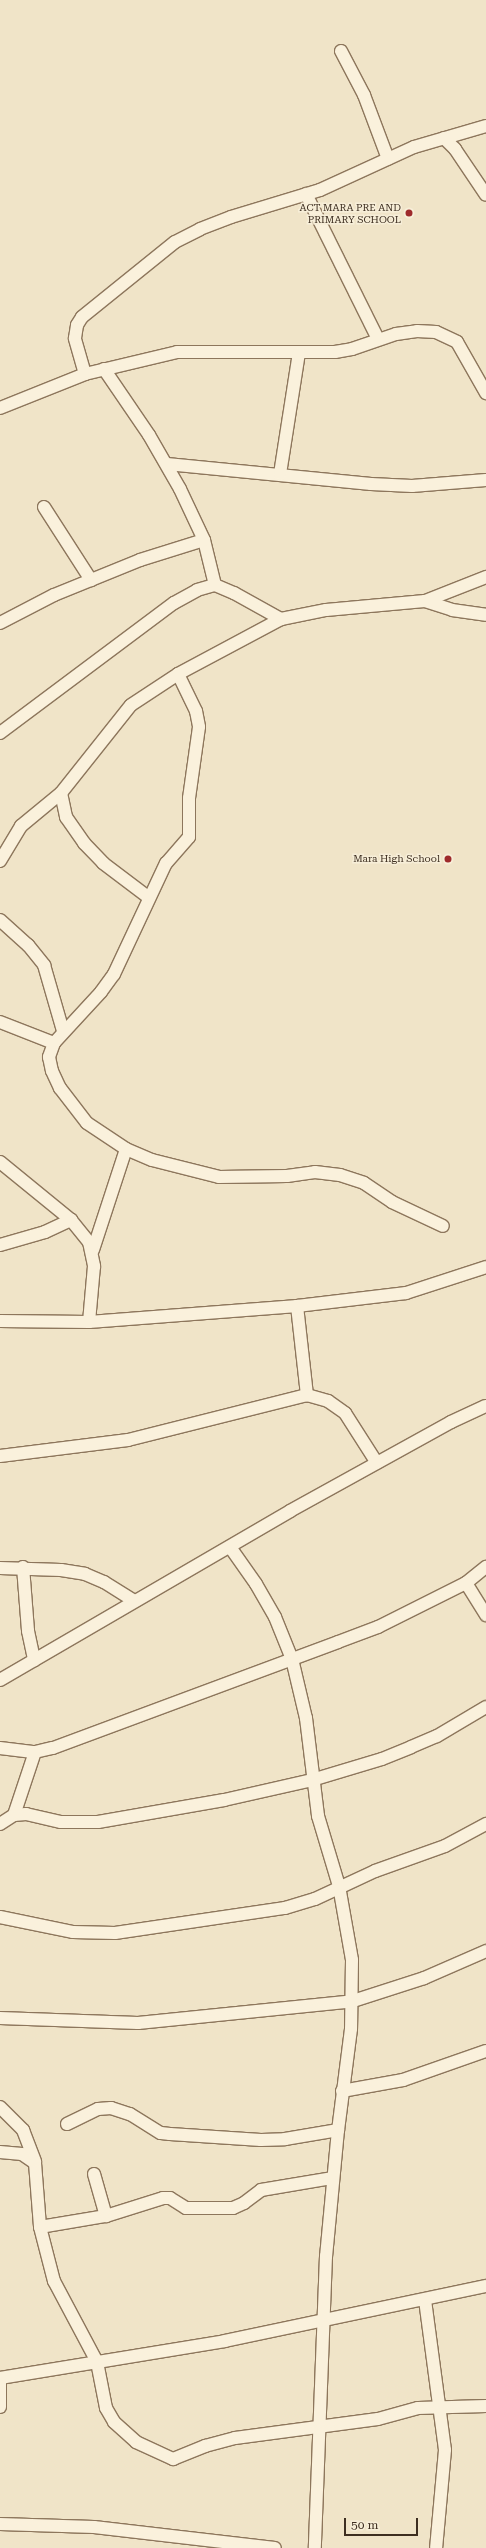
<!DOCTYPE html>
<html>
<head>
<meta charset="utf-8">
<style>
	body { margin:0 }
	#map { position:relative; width:486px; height:2548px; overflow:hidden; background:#f0e4c8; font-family:"Roboto Serif",serif }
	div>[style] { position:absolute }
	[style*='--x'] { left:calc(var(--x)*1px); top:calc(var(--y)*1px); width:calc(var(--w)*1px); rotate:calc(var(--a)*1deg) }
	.roads { filter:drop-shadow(1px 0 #8d765c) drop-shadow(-1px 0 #8d765c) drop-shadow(0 1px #8d765c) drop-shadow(0 -1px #8d765c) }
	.street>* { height:12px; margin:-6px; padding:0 6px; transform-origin:6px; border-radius:6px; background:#faf1dc }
	.dots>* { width:11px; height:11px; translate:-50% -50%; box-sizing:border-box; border:2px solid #f7eed8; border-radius:50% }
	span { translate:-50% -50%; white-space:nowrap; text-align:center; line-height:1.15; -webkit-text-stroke:3px #f7eed8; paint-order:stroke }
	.poi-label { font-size:10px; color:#3d2e20 }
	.right { translate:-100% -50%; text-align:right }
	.scale { position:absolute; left:344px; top:2518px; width:74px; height:18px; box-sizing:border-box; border:2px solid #3d2e20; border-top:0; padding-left:5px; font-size:12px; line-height:14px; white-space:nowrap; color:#3d2e20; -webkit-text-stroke:3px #f7eed8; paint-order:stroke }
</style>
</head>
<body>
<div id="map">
	<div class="roads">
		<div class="street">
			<div style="--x:341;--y:51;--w:50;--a:62.4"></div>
			<div style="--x:364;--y:95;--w:68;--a:69.4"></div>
			<div style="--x:444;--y:138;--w:16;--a:45"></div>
			<div style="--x:455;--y:149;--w:55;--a:56"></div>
			<div style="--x:306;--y:194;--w:162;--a:63.6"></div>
			<div style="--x:104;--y:369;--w:80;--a:55.7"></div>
			<div style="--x:149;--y:435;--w:62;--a:60.1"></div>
			<div style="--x:180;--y:489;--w:56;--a:64.8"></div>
			<div style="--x:204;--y:540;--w:46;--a:76.3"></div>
			<div style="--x:85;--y:374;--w:37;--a:-106"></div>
			<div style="--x:75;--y:338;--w:13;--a:-81"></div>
			<div style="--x:77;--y:325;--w:9;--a:-58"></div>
			<div style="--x:82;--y:317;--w:119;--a:-38.9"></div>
			<div style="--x:175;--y:242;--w:28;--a:-27"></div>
			<div style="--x:200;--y:229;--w:33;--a:-21"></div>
			<div style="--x:231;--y:217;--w:93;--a:-16.9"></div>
			<div style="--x:320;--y:190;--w:103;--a:-24.6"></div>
			<div style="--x:414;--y:147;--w:75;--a:-16.3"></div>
			<div style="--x:0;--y:408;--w:92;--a:-21.8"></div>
			<div style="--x:85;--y:374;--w:95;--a:-13.4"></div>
			<div style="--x:177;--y:352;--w:158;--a:0"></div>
			<div style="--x:335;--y:352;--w:17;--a:-10"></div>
			<div style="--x:352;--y:349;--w:46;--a:-18.8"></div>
			<div style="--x:396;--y:334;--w:21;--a:-8"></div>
			<div style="--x:417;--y:331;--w:19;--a:3"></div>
			<div style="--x:436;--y:332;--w:23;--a:25"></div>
			<div style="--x:457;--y:342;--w:59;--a:60.4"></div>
			<div style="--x:167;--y:464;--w:205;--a:5.6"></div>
			<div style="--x:371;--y:484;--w:41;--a:2.8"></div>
			<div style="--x:412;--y:486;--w:74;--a:-4.6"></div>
			<div style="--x:280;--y:474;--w:122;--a:-81.1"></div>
			<div style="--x:44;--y:507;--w:87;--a:57.2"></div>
			<div style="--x:425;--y:601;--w:28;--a:18"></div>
			<div style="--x:452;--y:610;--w:34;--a:8"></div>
			<div style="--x:0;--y:623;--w:61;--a:-27.4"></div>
			<div style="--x:54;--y:595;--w:93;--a:-22.1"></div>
			<div style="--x:140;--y:560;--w:67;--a:-17.4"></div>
			<div style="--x:178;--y:674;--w:41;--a:64.1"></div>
			<div style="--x:196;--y:711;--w:16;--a:79"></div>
			<div style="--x:199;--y:727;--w:72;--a:98"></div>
			<div style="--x:189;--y:798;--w:39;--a:90"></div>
			<div style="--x:189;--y:837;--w:35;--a:131"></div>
			<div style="--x:166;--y:863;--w:123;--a:115.1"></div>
			<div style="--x:114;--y:974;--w:22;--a:126"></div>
			<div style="--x:101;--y:992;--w:69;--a:132.7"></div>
			<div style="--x:54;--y:1043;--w:15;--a:110"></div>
			<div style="--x:49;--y:1057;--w:14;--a:78"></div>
			<div style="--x:52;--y:1071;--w:19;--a:65"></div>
			<div style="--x:60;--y:1088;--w:44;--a:52.4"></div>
			<div style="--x:87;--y:1123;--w:47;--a:33.7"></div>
			<div style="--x:126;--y:1149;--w:28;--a:23"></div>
			<div style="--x:152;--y:1160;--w:69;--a:14.2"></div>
			<div style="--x:219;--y:1177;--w:68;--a:-0.8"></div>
			<div style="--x:287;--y:1176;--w:28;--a:-8"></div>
			<div style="--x:315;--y:1172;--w:25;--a:7"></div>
			<div style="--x:340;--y:1175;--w:25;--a:18"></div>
			<div style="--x:364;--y:1183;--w:34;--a:34"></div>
			<div style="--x:392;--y:1202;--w:56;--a:25.2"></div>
			<div style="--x:0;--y:733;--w:217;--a:-36.8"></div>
			<div style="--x:174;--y:603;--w:26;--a:-29"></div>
			<div style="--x:197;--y:590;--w:19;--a:-16"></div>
			<div style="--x:215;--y:585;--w:21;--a:23"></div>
			<div style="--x:234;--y:593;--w:54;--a:29"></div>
			<div style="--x:281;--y:619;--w:46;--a:-11.3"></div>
			<div style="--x:326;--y:610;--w:99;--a:-5.2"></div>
			<div style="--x:425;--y:601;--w:66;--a:-21.5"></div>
			<div style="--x:61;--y:793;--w:25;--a:78"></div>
			<div style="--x:66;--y:817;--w:32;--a:55"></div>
			<div style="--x:84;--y:843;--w:28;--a:46"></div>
			<div style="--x:103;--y:863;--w:56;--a:37.1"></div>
			<div style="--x:0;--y:861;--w:41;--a:-59"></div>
			<div style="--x:21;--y:826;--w:52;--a:-39.5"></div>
			<div style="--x:61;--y:793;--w:112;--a:-51.5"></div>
			<div style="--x:131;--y:705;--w:56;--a:-33.4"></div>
			<div style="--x:178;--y:674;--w:117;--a:-28.1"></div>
			<div style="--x:0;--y:920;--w:38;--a:42"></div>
			<div style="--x:28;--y:945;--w:26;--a:51"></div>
			<div style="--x:44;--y:965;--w:69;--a:73.9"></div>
			<div style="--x:0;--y:1022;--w:58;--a:21.3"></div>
			<div style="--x:0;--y:1162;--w:92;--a:39.2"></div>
			<div style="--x:71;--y:1220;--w:28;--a:51"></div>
			<div style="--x:89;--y:1242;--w:25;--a:78"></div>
			<div style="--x:94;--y:1266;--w:56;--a:95.1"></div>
			<div style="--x:0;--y:1245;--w:47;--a:-16.1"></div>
			<div style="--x:45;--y:1232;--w:29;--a:-25"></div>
			<div style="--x:93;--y:1250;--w:106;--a:-71.9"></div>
			<div style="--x:297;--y:1306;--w:90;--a:83.6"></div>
			<div style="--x:0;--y:1321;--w:89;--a:0.6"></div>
			<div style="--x:89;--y:1322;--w:209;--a:-4.4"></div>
			<div style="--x:297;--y:1306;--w:110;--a:-6.8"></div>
			<div style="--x:406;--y:1293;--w:84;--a:-18"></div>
			<div style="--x:0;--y:1456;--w:129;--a:-7.1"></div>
			<div style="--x:128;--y:1440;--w:185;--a:-14.1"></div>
			<div style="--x:307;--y:1395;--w:22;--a:16"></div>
			<div style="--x:328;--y:1401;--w:21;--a:35"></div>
			<div style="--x:345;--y:1413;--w:59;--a:57.4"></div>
			<div style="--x:230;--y:1547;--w:45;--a:54.9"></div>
			<div style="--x:256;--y:1584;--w:38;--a:60"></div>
			<div style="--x:275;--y:1617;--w:45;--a:68"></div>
			<div style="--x:292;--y:1659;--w:61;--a:76.7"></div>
			<div style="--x:306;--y:1718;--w:99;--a:83"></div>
			<div style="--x:318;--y:1816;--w:73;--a:73.3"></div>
			<div style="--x:339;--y:1886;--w:75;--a:80"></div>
			<div style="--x:352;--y:1960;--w:69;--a:90.8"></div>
			<div style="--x:351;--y:2029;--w:102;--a:97.3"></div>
			<div style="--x:338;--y:2130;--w:127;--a:95.4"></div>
			<div style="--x:326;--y:2256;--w:292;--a:92.2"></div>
			<div style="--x:23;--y:1567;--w:64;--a:85.5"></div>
			<div style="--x:28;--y:1631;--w:30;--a:78"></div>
			<div style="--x:0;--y:1568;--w:61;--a:1.9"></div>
			<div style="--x:61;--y:1570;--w:24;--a:9"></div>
			<div style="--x:85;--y:1574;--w:21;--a:23"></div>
			<div style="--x:104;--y:1582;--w:36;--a:32"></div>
			<div style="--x:466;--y:1583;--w:38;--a:58"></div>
			<div style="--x:0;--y:1680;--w:336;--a:-30.2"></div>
			<div style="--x:290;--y:1511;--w:184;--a:-28.9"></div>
			<div style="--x:451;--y:1422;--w:38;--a:-25"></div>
			<div style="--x:0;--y:1748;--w:35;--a:7"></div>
			<div style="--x:35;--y:1752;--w:18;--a:-13"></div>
			<div style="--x:53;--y:1748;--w:304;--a:-20.4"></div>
			<div style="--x:338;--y:1642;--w:43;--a:-20.6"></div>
			<div style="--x:378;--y:1627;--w:98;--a:-26.6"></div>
			<div style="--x:466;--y:1583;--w:26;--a:-39"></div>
			<div style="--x:14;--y:1815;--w:66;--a:-71.6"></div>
			<div style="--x:0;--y:1824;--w:17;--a:-33"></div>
			<div style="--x:14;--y:1815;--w:12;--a:-5"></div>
			<div style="--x:26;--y:1814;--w:36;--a:13"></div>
			<div style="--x:61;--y:1822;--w:37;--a:0"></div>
			<div style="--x:98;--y:1822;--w:128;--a:-9.9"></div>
			<div style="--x:224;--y:1800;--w:90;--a:-12.8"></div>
			<div style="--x:312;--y:1780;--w:73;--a:-16.7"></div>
			<div style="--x:382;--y:1759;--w:31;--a:-22"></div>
			<div style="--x:411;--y:1747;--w:28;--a:-23"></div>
			<div style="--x:437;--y:1736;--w:57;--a:-30.6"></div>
			<div style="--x:0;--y:1917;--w:75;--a:11.6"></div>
			<div style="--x:73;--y:1932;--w:42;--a:1.4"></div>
			<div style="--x:115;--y:1933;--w:172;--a:-8.4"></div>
			<div style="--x:285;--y:1908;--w:31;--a:-17"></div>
			<div style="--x:315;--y:1899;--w:66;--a:-25"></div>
			<div style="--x:375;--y:1871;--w:74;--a:-19.7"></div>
			<div style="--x:445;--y:1846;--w:47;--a:-28.2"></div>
			<div style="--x:0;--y:2018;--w:138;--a:2.1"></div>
			<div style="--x:138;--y:2023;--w:216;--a:-5.8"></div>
			<div style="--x:353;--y:2001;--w:75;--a:-17.9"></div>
			<div style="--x:424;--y:1978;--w:68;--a:-23.5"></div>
			<div style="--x:342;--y:2091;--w:62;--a:-10.2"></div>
			<div style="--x:403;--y:2080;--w:88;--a:-19.3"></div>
			<div style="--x:0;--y:2107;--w:33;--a:45"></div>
			<div style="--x:23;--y:2130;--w:34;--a:69"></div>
			<div style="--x:67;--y:2124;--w:34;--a:-26"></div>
			<div style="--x:98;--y:2109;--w:13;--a:-4"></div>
			<div style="--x:111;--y:2108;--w:20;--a:18"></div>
			<div style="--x:130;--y:2114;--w:36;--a:32"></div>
			<div style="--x:161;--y:2133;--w:9;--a:6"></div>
			<div style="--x:170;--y:2134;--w:91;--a:3.8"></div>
			<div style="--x:261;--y:2140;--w:24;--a:-2"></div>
			<div style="--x:285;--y:2139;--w:54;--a:-9.6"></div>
			<div style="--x:0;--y:2152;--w:22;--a:5"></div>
			<div style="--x:22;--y:2154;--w:16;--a:35"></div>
			<div style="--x:35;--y:2163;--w:64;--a:85.5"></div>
			<div style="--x:40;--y:2227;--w:56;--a:75.5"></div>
			<div style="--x:54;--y:2281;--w:92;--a:62"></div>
			<div style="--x:97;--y:2362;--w:47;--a:78.9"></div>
			<div style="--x:106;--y:2408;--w:16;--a:60"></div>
			<div style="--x:114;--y:2422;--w:30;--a:42"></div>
			<div style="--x:136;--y:2442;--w:41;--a:24.7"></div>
			<div style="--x:173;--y:2459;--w:35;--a:-22"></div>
			<div style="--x:205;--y:2446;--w:31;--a:-15"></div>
			<div style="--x:235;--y:2438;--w:144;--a:-7.6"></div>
			<div style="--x:378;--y:2419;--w:41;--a:-15.4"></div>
			<div style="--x:418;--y:2408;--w:68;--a:-1.7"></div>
			<div style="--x:94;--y:2174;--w:44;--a:74.1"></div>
			<div style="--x:40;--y:2227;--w:67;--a:-9.5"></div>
			<div style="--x:106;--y:2216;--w:60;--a:-17.5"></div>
			<div style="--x:163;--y:2198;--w:7;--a:0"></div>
			<div style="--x:170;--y:2198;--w:19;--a:32"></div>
			<div style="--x:186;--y:2208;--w:47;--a:0"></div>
			<div style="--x:233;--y:2208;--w:12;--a:-24"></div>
			<div style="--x:244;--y:2203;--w:21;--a:-37"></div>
			<div style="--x:261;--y:2190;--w:73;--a:-9.5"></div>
			<div style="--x:425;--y:2300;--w:151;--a:82.4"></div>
			<div style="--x:445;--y:2450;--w:98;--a:95.2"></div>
			<div style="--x:0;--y:2378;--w:228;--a:-9.3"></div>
			<div style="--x:225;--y:2341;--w:267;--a:-11.9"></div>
			<div style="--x:0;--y:2407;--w:29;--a:-90"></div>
			<div style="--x:0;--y:2524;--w:94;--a:1.8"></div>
			<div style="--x:94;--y:2527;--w:182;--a:6.6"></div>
		</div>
	</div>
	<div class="dots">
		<div style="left:409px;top:213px;background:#9e2a2b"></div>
		<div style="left:448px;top:859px;background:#9e2a2b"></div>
	</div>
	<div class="poi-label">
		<span class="right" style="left:401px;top:213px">ACT MARA PRE AND<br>PRIMARY SCHOOL</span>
		<span class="right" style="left:440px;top:859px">Mara High School</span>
	</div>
	<div class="scale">50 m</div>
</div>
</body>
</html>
